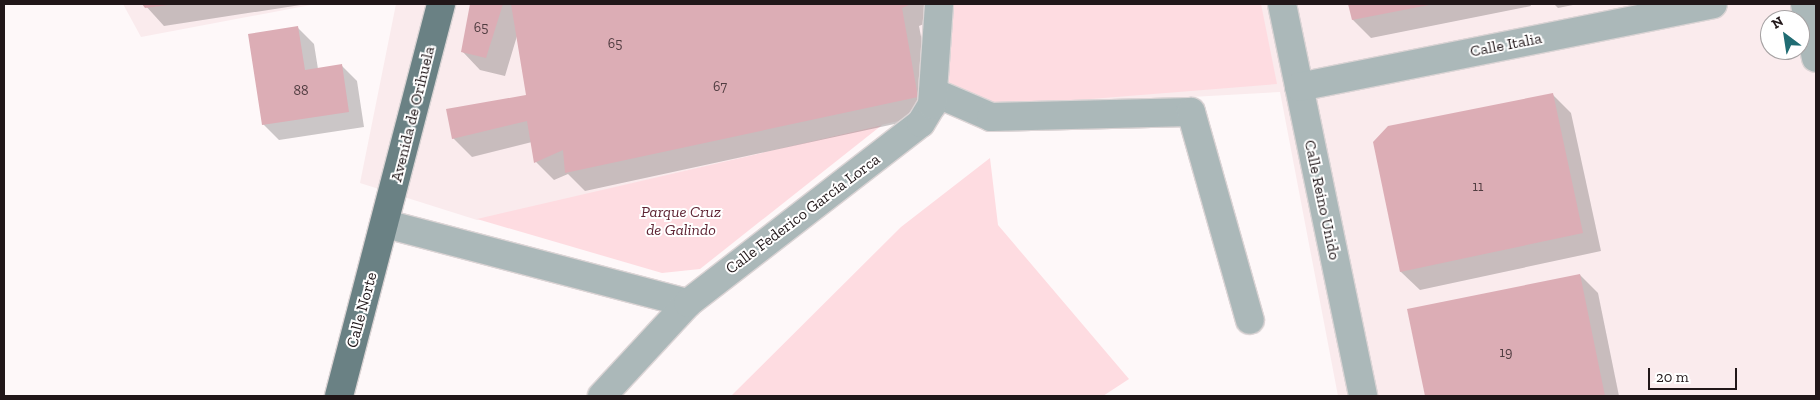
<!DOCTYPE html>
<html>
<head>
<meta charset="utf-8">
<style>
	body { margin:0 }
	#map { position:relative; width:1820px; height:400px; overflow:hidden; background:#fef8f9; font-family:"Zilla Slab",serif }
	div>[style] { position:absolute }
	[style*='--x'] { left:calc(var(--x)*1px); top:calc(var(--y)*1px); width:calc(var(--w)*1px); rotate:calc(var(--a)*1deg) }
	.built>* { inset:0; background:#faebed }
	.green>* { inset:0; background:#fedce1 }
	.shadow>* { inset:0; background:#0003 }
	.building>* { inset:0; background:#dcadb5 }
	.roads { filter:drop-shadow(1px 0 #dbd4d5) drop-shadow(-1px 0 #dbd4d5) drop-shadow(0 1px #dbd4d5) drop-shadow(0 -1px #dbd4d5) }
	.minor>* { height:28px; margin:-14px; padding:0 14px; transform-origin:14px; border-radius:14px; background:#abb8b9 }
	.major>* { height:28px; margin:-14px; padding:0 14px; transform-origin:14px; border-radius:14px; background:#6a8184 }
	span { translate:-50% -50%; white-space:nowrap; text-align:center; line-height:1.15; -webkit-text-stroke:4px #fff; paint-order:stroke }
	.number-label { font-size:14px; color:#503c40 }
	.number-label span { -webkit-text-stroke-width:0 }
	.street-label { font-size:16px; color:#211719 }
	.park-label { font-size:16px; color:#5e2433; font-style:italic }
	.frame { position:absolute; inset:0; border:5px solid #211719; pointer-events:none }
	.north { position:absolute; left:1760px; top:10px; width:50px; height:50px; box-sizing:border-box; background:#fff; border:1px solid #a6a2a3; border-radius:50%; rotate:329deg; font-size:14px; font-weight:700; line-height:20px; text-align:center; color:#211719 }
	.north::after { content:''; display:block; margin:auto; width:18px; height:22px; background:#206c73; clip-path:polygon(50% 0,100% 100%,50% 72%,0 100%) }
	.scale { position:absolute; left:1648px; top:368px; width:89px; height:22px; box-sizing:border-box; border:2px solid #211719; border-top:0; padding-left:6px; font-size:15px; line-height:18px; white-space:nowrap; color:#211719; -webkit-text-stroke:4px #fff; paint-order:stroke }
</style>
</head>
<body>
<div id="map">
	<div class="built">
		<div style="clip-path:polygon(123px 4px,316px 4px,141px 37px)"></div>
		<div style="clip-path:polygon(evenodd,396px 4px,1816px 4px,1816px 396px,1338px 396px,1280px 92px,941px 111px,477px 220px,360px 183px,396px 4px,1770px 20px,1800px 20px,1800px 50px,1770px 50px,1770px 20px)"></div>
	</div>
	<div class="green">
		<div style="clip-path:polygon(947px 4px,1261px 4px,1277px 84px,941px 111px)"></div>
		<div style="clip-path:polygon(882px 125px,700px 269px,662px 273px,477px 219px)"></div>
		<div style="clip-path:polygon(990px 158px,998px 225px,1129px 379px,1103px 396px,731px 396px,901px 227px)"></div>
	</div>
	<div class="shadow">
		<div style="clip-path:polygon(144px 4px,307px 4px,164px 26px)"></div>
		<div style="clip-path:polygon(471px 4px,943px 4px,943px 16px,919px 26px,936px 115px,585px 191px,568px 174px,554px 180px,536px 162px,532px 142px,472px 157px,453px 138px,527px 96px,517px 36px,505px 76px,480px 70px,462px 51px)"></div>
		<div style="clip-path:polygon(1350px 4px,1530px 4px,1531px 6px,1371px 38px,1353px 20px)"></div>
		<div style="clip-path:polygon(1554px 4px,1578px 4px,1558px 8px)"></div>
		<div style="clip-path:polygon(298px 28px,314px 44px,318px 69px,341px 65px,357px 81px,364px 127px,279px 140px,263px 124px)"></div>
		<div style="clip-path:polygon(1553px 95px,1571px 113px,1601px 251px,1420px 290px,1401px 272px,1375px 143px)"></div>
		<div style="clip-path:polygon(1580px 275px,1598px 293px,1619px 396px,1426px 396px,1408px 310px)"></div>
	</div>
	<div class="building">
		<div style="clip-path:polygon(142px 4px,168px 4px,168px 5px,145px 8px)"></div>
		<div style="clip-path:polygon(470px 4px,503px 4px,486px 58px,461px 52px)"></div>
		<div style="clip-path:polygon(511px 4px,911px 4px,902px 8px,918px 97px,565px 173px,563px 150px,534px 163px,527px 121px,452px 139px,446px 109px,526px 95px)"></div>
		<div style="clip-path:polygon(1348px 4px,1429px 4px,1429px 5px,1352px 20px)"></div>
		<div style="clip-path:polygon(298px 26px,305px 70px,342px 64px,349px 112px,262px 125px,248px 34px)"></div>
		<div style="clip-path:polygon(1553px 93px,1583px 233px,1400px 272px,1373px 142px,1388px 126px)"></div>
		<div style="clip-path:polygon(1580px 274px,1605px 396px,1425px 396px,1407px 309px)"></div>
	</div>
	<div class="roads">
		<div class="minor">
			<div style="--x:1282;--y:4;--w:400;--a:78.3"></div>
			<div style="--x:1805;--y:4;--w:55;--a:78.5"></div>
			<div style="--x:1299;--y:87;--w:422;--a:-11.3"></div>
			<div style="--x:933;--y:92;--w:63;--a:23.3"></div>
			<div style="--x:991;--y:117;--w:200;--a:-1.4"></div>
			<div style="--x:1191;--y:112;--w:216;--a:74.2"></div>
			<div style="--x:386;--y:224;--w:312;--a:14.7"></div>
			<div style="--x:602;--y:396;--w:127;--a:-47.2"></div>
			<div style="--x:688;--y:303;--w:294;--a:-37.7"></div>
			<div style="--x:921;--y:123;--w:21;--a:-59"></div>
			<div style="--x:932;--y:105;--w:101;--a:-86"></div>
		</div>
		<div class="major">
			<div style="--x:339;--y:396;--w:405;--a:-75.4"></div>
		</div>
	</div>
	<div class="number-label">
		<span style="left:481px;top:28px">65</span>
		<span style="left:615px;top:44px">65</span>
		<span style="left:720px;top:87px">67</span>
		<span style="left:301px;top:91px">88</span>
		<span style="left:1478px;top:187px">11</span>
		<span style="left:1506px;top:353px">19</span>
	</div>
	<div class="street-label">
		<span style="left:1506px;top:45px;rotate:-11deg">Calle Italia</span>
		<span style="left:413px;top:114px;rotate:-76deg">Avenida de Orihuela</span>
		<span style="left:1322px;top:200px;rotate:78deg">Calle Reino Unido</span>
		<span style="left:803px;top:214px;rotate:-37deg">Calle Federico García Lorca</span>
		<span style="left:362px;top:310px;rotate:-75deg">Calle Norte</span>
	</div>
	<div class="park-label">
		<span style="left:681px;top:221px">Parque Cruz<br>de Galindo</span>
	</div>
	<div class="frame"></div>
	<div class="north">N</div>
	<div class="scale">20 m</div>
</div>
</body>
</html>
